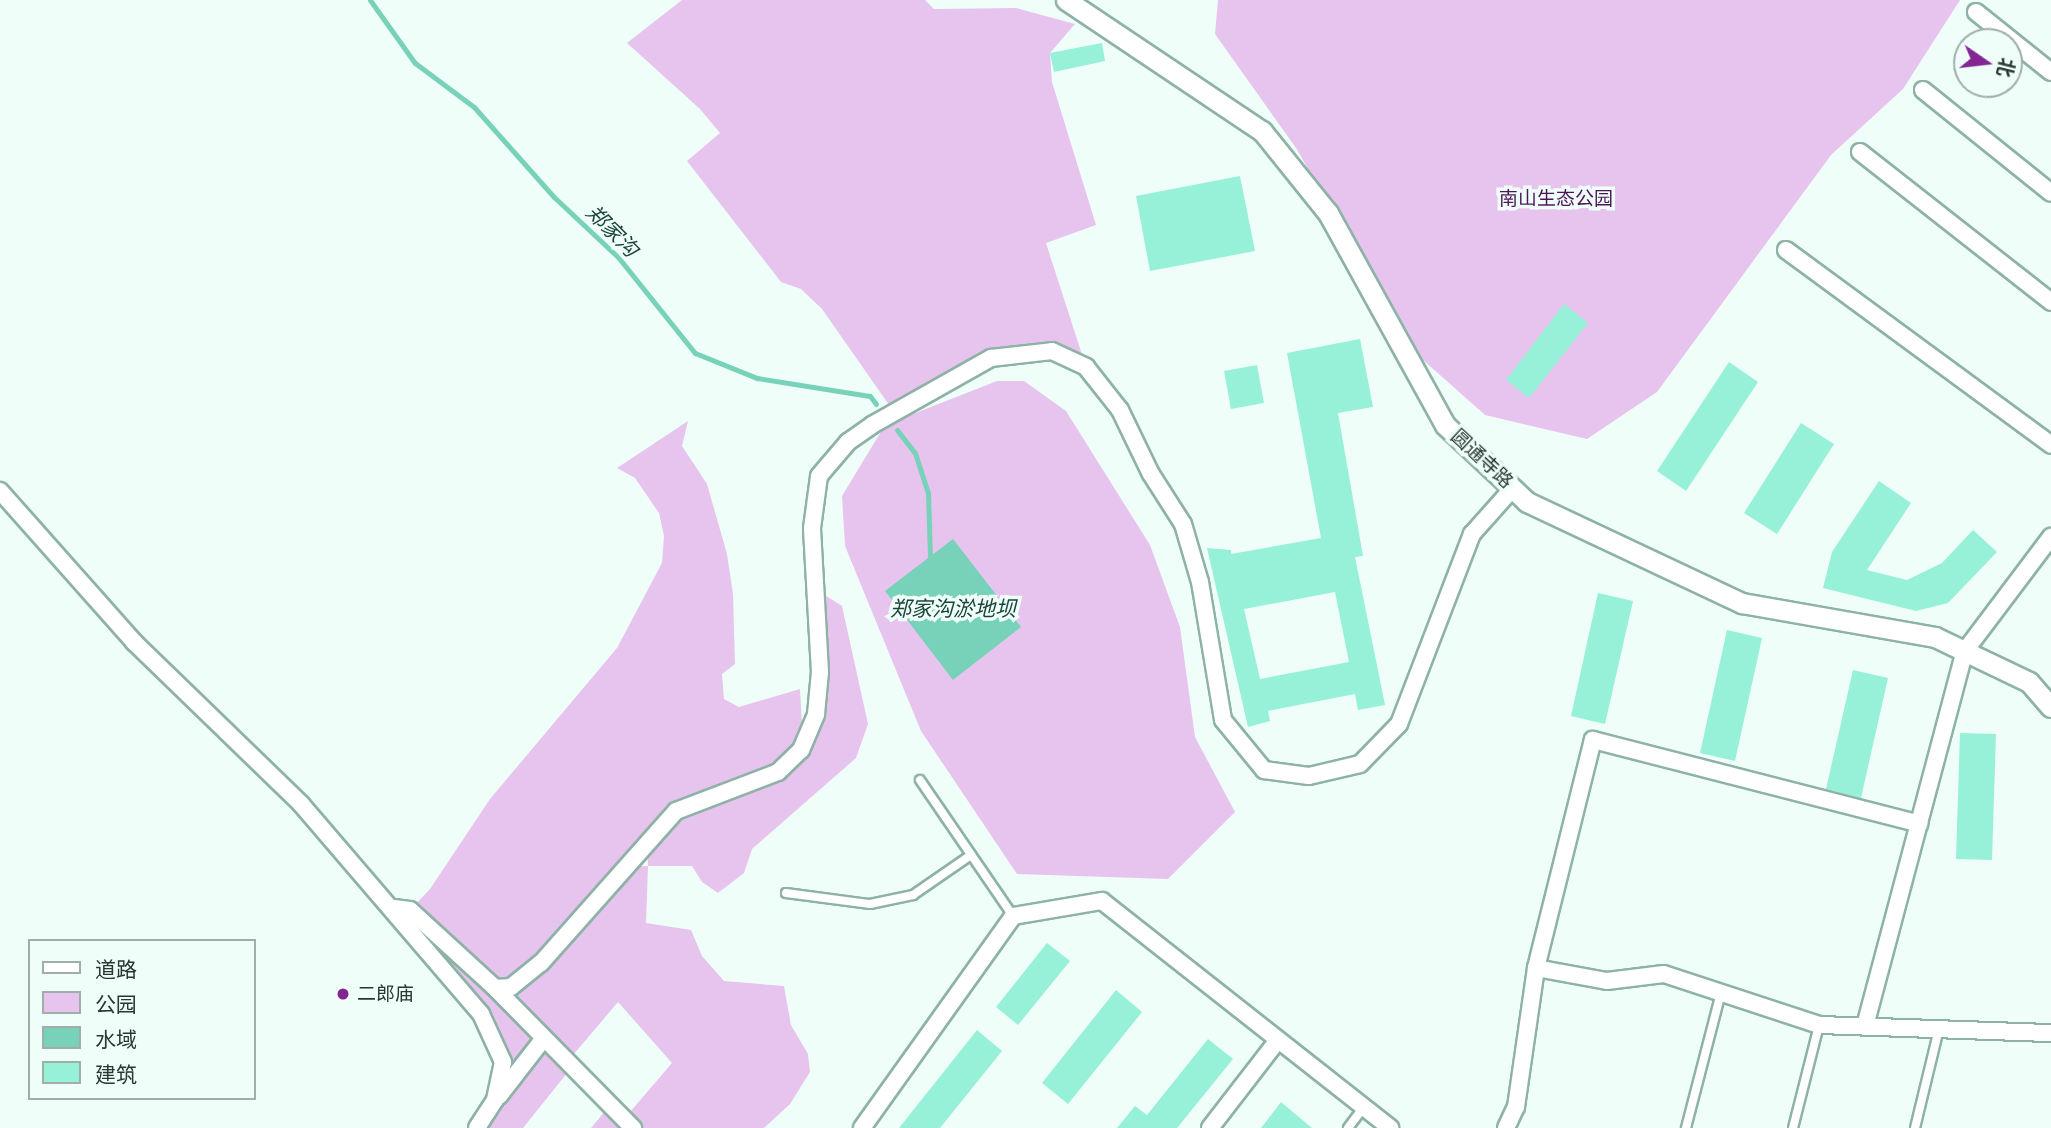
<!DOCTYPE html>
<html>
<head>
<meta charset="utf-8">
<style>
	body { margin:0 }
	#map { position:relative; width:2051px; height:1128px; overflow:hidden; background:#effef9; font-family:"PT Sans","Noto Sans SC",sans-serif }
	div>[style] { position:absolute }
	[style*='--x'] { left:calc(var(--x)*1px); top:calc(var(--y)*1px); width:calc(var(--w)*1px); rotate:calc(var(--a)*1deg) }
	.green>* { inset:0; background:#e7c4ed }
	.water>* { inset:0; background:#78d2b9 }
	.stream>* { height:5px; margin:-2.5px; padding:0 2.5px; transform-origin:2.5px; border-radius:2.5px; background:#78d2b9 }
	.building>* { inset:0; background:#97f1d8 }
	.roads { filter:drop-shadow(2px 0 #8eb2a7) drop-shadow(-2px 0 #8eb2a7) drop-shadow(0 2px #8eb2a7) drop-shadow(0 -2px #8eb2a7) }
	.service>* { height:8px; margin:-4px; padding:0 4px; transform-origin:4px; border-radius:4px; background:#fff }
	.minor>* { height:16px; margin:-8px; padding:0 8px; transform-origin:8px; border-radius:8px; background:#fff }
	.tertiary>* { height:19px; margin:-9.5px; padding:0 9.5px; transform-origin:9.5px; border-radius:9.5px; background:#fff }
	.dots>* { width:19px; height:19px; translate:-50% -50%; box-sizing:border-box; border:4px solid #effef9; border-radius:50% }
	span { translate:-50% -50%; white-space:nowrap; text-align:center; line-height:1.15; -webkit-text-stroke:7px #effef9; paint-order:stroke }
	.park-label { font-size:19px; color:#4e1558 }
	.street-label { font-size:19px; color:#293733 }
	.poi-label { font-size:19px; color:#293733 }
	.left { translate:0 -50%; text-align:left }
	.water-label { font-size:21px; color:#1c453a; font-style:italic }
	.legend { position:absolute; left:28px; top:939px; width:228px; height:161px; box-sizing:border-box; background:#effef9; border:2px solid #a0aeaa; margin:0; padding:9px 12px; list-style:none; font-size:21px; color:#293733 }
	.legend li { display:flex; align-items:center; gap:14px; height:35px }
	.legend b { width:35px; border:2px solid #a0aeaa }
	.north { position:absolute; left:1953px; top:28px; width:70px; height:70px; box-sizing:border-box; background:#effef9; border:2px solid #a0aeaa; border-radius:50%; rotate:104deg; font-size:19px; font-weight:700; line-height:28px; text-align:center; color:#293733 }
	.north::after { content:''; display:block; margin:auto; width:24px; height:32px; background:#832692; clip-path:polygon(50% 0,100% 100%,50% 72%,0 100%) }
</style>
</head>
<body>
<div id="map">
	<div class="green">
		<div style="clip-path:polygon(682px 0,925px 0,934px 9px,1016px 8px,1075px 24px,1050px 53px,1052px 82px,1096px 225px,1046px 243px,1086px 367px,1052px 351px,991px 358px,894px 412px,822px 309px,801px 289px,781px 282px,687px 161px,720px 133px,700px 109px,627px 43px)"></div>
		<div style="clip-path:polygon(1218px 0,1960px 0,1903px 89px,1831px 155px,1657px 392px,1587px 439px,1485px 415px,1414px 352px,1296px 148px,1215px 34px)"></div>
		<div style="clip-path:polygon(997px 381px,1024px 381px,1066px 411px,1150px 545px,1180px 627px,1195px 737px,1235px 812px,1168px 879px,1017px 874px,921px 731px,845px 546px,842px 496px,885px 425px)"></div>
		<div style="clip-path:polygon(evenodd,688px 421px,682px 446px,707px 484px,727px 554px,733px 594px,735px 664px,722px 674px,724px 699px,739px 707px,800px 689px,802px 724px,794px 746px,772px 766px,742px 775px,684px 807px,778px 772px,816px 714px,817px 590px,842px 606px,868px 724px,856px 758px,752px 849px,744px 873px,718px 893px,702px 882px,692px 866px,648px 866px,646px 923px,691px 930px,702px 956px,724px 981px,784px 986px,791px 1025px,808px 1054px,810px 1072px,790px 1104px,764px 1128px,591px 1128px,610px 1105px,624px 1119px,672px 1063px,618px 1002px,568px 1061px,572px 1067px,523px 1128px,477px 1128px,503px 1062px,481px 1014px,394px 908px,410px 910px,430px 889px,490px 799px,617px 648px,662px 563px,664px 536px,659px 513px,635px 478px,617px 468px,688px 421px,647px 845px,648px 866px,628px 866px,647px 845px)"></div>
	</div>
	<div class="water">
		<div style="clip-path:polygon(953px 539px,1021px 627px,953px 680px,885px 591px)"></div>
	</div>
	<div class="stream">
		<div style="--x:370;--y:0;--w:77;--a:54.5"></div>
		<div style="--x:415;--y:63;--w:74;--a:36.7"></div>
		<div style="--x:474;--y:107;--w:120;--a:48.4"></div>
		<div style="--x:554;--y:197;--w:88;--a:43.2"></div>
		<div style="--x:618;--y:257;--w:123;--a:51.3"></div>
		<div style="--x:695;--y:353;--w:67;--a:22"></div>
		<div style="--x:757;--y:378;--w:114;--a:9.1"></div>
		<div style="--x:870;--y:396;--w:10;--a:53"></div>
		<div style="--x:897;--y:430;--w:29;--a:52"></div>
		<div style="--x:915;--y:453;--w:42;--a:72"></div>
		<div style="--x:928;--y:493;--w:63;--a:88.2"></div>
	</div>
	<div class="building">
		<div style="clip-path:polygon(1102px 43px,1105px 61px,1054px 72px,1050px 53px)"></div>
		<div style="clip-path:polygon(1240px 176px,1255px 251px,1150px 271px,1136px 196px)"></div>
		<div style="clip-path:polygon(1564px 304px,1588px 323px,1529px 398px,1506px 380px)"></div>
		<div style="clip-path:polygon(evenodd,1360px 339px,1373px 407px,1338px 413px,1363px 556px,1355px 557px,1385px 705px,1358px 710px,1355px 694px,1268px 711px,1270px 721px,1248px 727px,1207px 548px,1231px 550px,1231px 554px,1321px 538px,1287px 353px,1360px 339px,1335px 592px,1349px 662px,1260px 679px,1244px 609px,1335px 592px)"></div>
		<div style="clip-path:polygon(1729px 362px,1758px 382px,1686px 491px,1657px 471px)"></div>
		<div style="clip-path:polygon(1257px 365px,1264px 403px,1231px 409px,1224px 371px)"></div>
		<div style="clip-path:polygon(1801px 423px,1834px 444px,1777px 534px,1744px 513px)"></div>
		<div style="clip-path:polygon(1879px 481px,1911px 503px,1867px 570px,1907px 580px,1942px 563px,1973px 530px,1997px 552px,1948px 603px,1916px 611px,1823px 588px,1832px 552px)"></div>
		<div style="clip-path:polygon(1598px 593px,1633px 601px,1605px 724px,1571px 716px)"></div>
		<div style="clip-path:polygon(1727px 630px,1762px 638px,1735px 761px,1700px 753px)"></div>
		<div style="clip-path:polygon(1853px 670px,1888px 678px,1861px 798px,1826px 789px)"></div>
		<div style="clip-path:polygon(1960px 733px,1996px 734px,1992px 860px,1956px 859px)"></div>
		<div style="clip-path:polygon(1047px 943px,1070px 961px,1018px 1025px,996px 1007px)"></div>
		<div style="clip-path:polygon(1116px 990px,1142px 1012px,1068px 1104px,1042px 1083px)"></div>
		<div style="clip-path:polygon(977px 1030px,1002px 1051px,940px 1128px,899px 1128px)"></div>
		<div style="clip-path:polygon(1208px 1039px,1233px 1059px,1177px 1128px,1117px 1128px,1135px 1106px,1147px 1115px)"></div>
		<div style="clip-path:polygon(1281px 1102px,1312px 1128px,1261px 1128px)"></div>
	</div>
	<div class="roads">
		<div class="service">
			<div style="--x:920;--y:780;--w:165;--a:55.6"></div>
			<div style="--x:786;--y:893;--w:85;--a:7.5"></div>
			<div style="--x:870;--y:904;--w:44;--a:-11.8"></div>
			<div style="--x:913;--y:895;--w:70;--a:-34.6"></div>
			<div style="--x:1348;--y:1128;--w:26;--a:-53"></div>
			<div style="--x:1686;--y:1128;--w:139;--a:-75.5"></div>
			<div style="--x:1793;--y:1128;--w:106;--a:-75.8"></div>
			<div style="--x:1915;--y:1128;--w:102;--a:-76.4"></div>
		</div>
		<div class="minor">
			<div style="--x:1976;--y:12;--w:96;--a:38.7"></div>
			<div style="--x:1923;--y:90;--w:164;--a:38.8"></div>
			<div style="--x:1860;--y:152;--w:243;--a:38.1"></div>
			<div style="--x:1786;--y:250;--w:329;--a:36.3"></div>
			<div style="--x:0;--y:491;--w:202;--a:48.4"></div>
			<div style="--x:134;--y:642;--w:233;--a:44.1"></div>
			<div style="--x:301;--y:804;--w:277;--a:49.4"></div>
			<div style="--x:481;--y:1014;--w:53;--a:65.4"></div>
			<div style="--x:503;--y:1062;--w:39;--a:102"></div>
			<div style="--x:495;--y:1100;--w:33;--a:123"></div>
			<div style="--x:394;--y:908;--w:16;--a:7"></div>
			<div style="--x:410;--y:910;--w:115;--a:42.5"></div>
			<div style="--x:495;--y:988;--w:16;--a:-4"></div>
			<div style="--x:511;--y:987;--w:38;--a:-39"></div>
			<div style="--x:541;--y:963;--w:203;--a:-48.4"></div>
			<div style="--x:676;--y:811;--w:109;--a:-20.9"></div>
			<div style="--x:778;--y:772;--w:32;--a:-44"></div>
			<div style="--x:801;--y:750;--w:39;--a:-67"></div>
			<div style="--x:816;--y:714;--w:42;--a:-84.6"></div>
			<div style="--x:820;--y:672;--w:144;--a:-93.2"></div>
			<div style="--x:812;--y:528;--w:52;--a:-82.3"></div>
			<div style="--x:819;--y:476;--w:45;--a:-49.5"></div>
			<div style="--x:848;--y:442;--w:29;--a:-35"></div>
			<div style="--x:872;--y:425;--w:137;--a:-29.4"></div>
			<div style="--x:991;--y:358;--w:61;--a:-6.5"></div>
			<div style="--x:1052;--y:351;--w:38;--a:25"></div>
			<div style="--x:1086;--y:367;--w:55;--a:51.7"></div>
			<div style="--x:1120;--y:410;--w:71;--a:64.2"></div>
			<div style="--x:1151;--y:474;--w:59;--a:57.4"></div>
			<div style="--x:1183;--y:524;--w:60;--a:73.7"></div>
			<div style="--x:1200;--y:582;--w:140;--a:80.5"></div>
			<div style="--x:1223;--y:720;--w:65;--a:50.6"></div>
			<div style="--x:1264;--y:770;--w:45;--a:7.6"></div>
			<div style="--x:1309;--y:776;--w:52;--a:-13.2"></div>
			<div style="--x:1360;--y:764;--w:56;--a:-45.7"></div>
			<div style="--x:1399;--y:724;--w:204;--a:-69"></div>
			<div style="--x:1472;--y:534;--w:62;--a:-48.3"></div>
			<div style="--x:1536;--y:968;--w:72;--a:10.4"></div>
			<div style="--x:1607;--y:981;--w:57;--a:-7"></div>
			<div style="--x:1664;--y:974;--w:163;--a:18.2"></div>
			<div style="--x:1819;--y:1025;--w:232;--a:2"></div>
			<div style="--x:495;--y:988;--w:197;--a:45.4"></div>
			<div style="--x:1865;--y:1026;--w:388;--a:-75.1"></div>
			<div style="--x:1965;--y:651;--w:143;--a:-53"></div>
			<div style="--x:499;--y:1096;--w:73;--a:-52.2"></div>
			<div style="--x:862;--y:1128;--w:260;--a:-54.5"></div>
			<div style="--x:1013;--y:916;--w:90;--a:-9.6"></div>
			<div style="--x:1102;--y:901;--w:367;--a:38.2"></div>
			<div style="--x:1210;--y:1128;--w:111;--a:-52.3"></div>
			<div style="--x:1506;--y:1128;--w:23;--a:-65"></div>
			<div style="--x:1516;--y:1107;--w:140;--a:-81.8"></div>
			<div style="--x:1536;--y:968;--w:235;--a:-76"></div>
			<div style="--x:1593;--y:740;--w:337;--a:14.4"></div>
		</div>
		<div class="tertiary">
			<div style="--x:1066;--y:0;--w:236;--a:33.8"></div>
			<div style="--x:1262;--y:131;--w:105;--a:51.2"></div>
			<div style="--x:1328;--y:213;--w:242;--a:61.1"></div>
			<div style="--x:1445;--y:425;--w:112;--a:43.2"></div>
			<div style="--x:1527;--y:502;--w:238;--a:25.2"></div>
			<div style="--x:1742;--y:603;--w:196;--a:10"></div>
			<div style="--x:1935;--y:637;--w:104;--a:25.6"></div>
			<div style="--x:2029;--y:682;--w:33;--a:49"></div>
		</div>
	</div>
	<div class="dots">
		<div style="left:343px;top:994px;background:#832692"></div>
	</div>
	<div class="park-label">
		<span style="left:1556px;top:199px">南山生态公园</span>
	</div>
	<div class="street-label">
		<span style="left:1482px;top:459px;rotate:43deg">圆通寺路</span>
	</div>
	<div class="poi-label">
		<span class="left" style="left:357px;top:994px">二郎庙</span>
	</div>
	<div class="water-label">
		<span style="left:612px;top:231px;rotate:45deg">郑家沟</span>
		<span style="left:953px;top:609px">郑家沟淤地坝</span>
	</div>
	<ul class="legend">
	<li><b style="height:9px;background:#fff"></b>道路</li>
	<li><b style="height:19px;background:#e7c4ed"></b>公园</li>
	<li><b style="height:19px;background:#78d2b9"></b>水域</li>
	<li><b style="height:19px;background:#97f1d8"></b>建筑</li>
	</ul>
	<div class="north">北</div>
</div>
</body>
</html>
